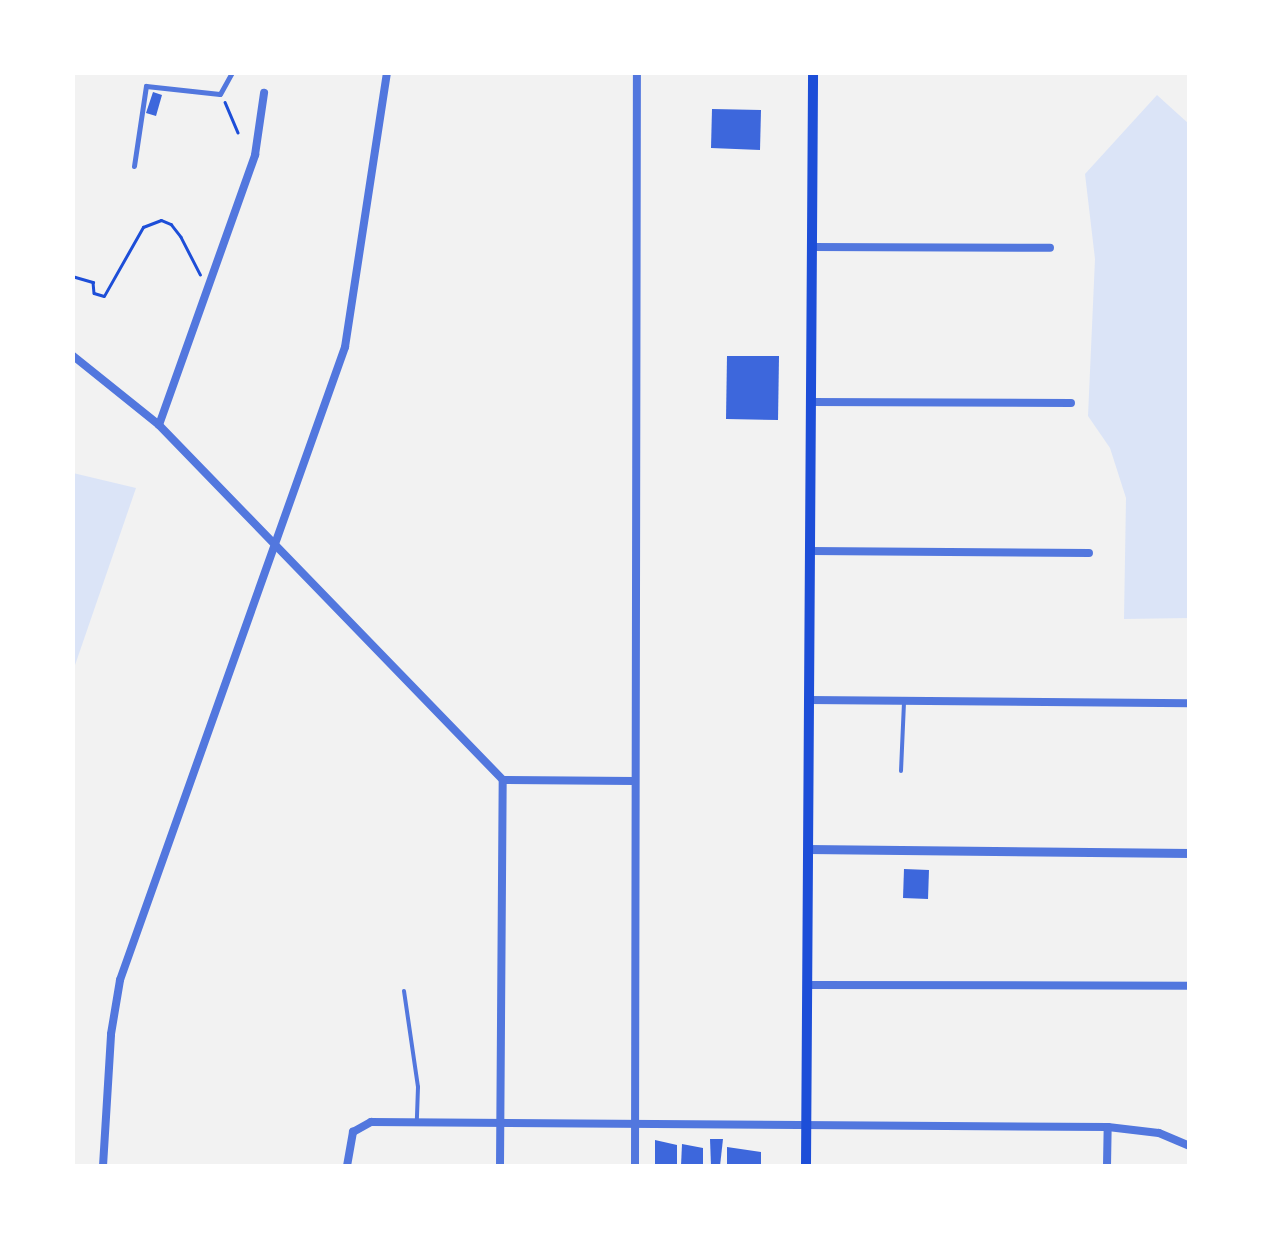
<!DOCTYPE html>
<html>
<head>
<meta charset="utf-8">
<style>
	body { margin:0 }
	#map { position:relative; width:1262px; height:1239px; overflow:hidden; background:#f2f2f2; font-family:"Varela Round",sans-serif }
	div>[style] { position:absolute }
	[style*='--x'] { left:calc(var(--x)*1px); top:calc(var(--y)*1px); width:calc(var(--w)*1px); rotate:calc(var(--a)*1deg) }
	.green>* { inset:0; background:#dbe4f7 }
	.building>* { inset:0; background:#3d67dc }
	.path>* { height:2.5px; margin:-1.25px; padding:0 1.25px; transform-origin:1.25px; border-radius:1.25px; background:#1d4ed8 }
	.service>* { height:4px; margin:-2px; padding:0 2px; transform-origin:2px; border-radius:2px; background:#5277de }
	.pedestrian>* { height:5px; margin:-2.5px; padding:0 2.5px; transform-origin:2.5px; border-radius:2.5px; background:#5277de }
	.minor>* { height:8px; margin:-4px; padding:0 4px; transform-origin:4px; border-radius:4px; background:#5277de }
	.tertiary>* { height:9px; margin:-4.5px; padding:0 4.5px; transform-origin:4.5px; border-radius:4.5px; background:#5277de }
	.secondary>* { height:10px; margin:-5px; padding:0 5px; transform-origin:5px; border-radius:5px; background:#1d4ed8 }
	span { translate:-50% -50%; white-space:nowrap; text-align:center; line-height:1.15; -webkit-text-stroke:9px #fff; paint-order:stroke }
	.frame { position:absolute; inset:0; border:75px solid #fff; pointer-events:none }
</style>
</head>
<body>
<div id="map">
	<div class="green">
		<div style="clip-path:polygon(1157px 95px,1189px 124px,1189px 618px,1124px 619px,1126px 498px,1110px 448px,1088px 416px,1095px 259px,1085px 174px)"></div>
		<div style="clip-path:polygon(73px 473px,136px 488px,73px 671px,72px 473px)"></div>
	</div>
	<div class="building">
		<div style="clip-path:polygon(153px 92px,162px 95px,156px 116px,146px 113px)"></div>
		<div style="clip-path:polygon(712px 109px,761px 110px,760px 150px,711px 148px)"></div>
		<div style="clip-path:polygon(727px 356px,779px 356px,778px 420px,726px 419px)"></div>
		<div style="clip-path:polygon(904px 869px,929px 870px,928px 899px,903px 898px)"></div>
		<div style="clip-path:polygon(710px 1139px,723px 1139px,720px 1166px,711px 1166px)"></div>
		<div style="clip-path:polygon(655px 1140px,677px 1145px,677px 1166px,655px 1166px)"></div>
		<div style="clip-path:polygon(682px 1144px,703px 1148px,703px 1166px,681px 1166px)"></div>
		<div style="clip-path:polygon(727px 1147px,761px 1152px,761px 1166px,727px 1166px)"></div>
	</div>
	<div class="path">
		<div style="--x:225;--y:102;--w:33;--a:67"></div>
		<div style="--x:72;--y:276;--w:22;--a:16"></div>
		<div style="--x:93;--y:282;--w:11;--a:85"></div>
		<div style="--x:94;--y:293;--w:10;--a:17"></div>
		<div style="--x:104;--y:296;--w:79;--a:-60.5"></div>
		<div style="--x:143;--y:227;--w:19;--a:-21"></div>
		<div style="--x:161;--y:220;--w:11;--a:22"></div>
		<div style="--x:171;--y:224;--w:16;--a:52"></div>
		<div style="--x:181;--y:237;--w:42;--a:62.8"></div>
	</div>
	<div class="service">
		<div style="--x:901;--y:771;--w:70;--a:-87.5"></div>
		<div style="--x:404;--y:991;--w:97;--a:81.7"></div>
		<div style="--x:418;--y:1087;--w:33;--a:92"></div>
	</div>
	<div class="pedestrian">
		<div style="--x:134;--y:166;--w:81;--a:-81.5"></div>
		<div style="--x:146;--y:86;--w:74;--a:6.2"></div>
		<div style="--x:220;--y:94;--w:25;--a:-61"></div>
	</div>
	<div class="minor">
		<div style="--x:811;--y:247;--w:239;--a:0.2"></div>
		<div style="--x:72;--y:355;--w:112;--a:38.8"></div>
		<div style="--x:159;--y:425;--w:494;--a:45.9"></div>
		<div style="--x:503;--y:780;--w:131;--a:0.4"></div>
		<div style="--x:811;--y:402;--w:260;--a:0.2"></div>
		<div style="--x:159;--y:425;--w:287;--a:-70.4"></div>
		<div style="--x:255;--y:155;--w:63;--a:-81.7"></div>
		<div style="--x:810;--y:551;--w:279;--a:0.4"></div>
		<div style="--x:809;--y:700;--w:381;--a:0.5"></div>
		<div style="--x:807;--y:985;--w:383;--a:0.1"></div>
		<div style="--x:103;--y:1166;--w:132;--a:-86.5"></div>
		<div style="--x:111;--y:1034;--w:55;--a:-80.5"></div>
		<div style="--x:120;--y:980;--w:672;--a:-70.43"></div>
		<div style="--x:345;--y:347;--w:278;--a:-81.3"></div>
		<div style="--x:347;--y:1166;--w:35;--a:-80"></div>
		<div style="--x:353;--y:1132;--w:21;--a:-29"></div>
		<div style="--x:371;--y:1122;--w:737;--a:0.39"></div>
		<div style="--x:1108;--y:1127;--w:51;--a:6.7"></div>
		<div style="--x:1159;--y:1133;--w:34;--a:23"></div>
		<div style="--x:500;--y:1166;--w:386;--a:-89.6"></div>
		<div style="--x:635;--y:1166;--w:1094;--a:-89.9"></div>
		<div style="--x:1107;--y:1166;--w:39;--a:-89"></div>
	</div>
	<div class="tertiary">
		<div style="--x:808;--y:849;--w:382;--a:0.6"></div>
	</div>
	<div class="secondary">
		<div style="--x:806;--y:1166;--w:1094;--a:-89.63"></div>
	</div>
	<div class="frame"></div>
</div>
</body>
</html>
